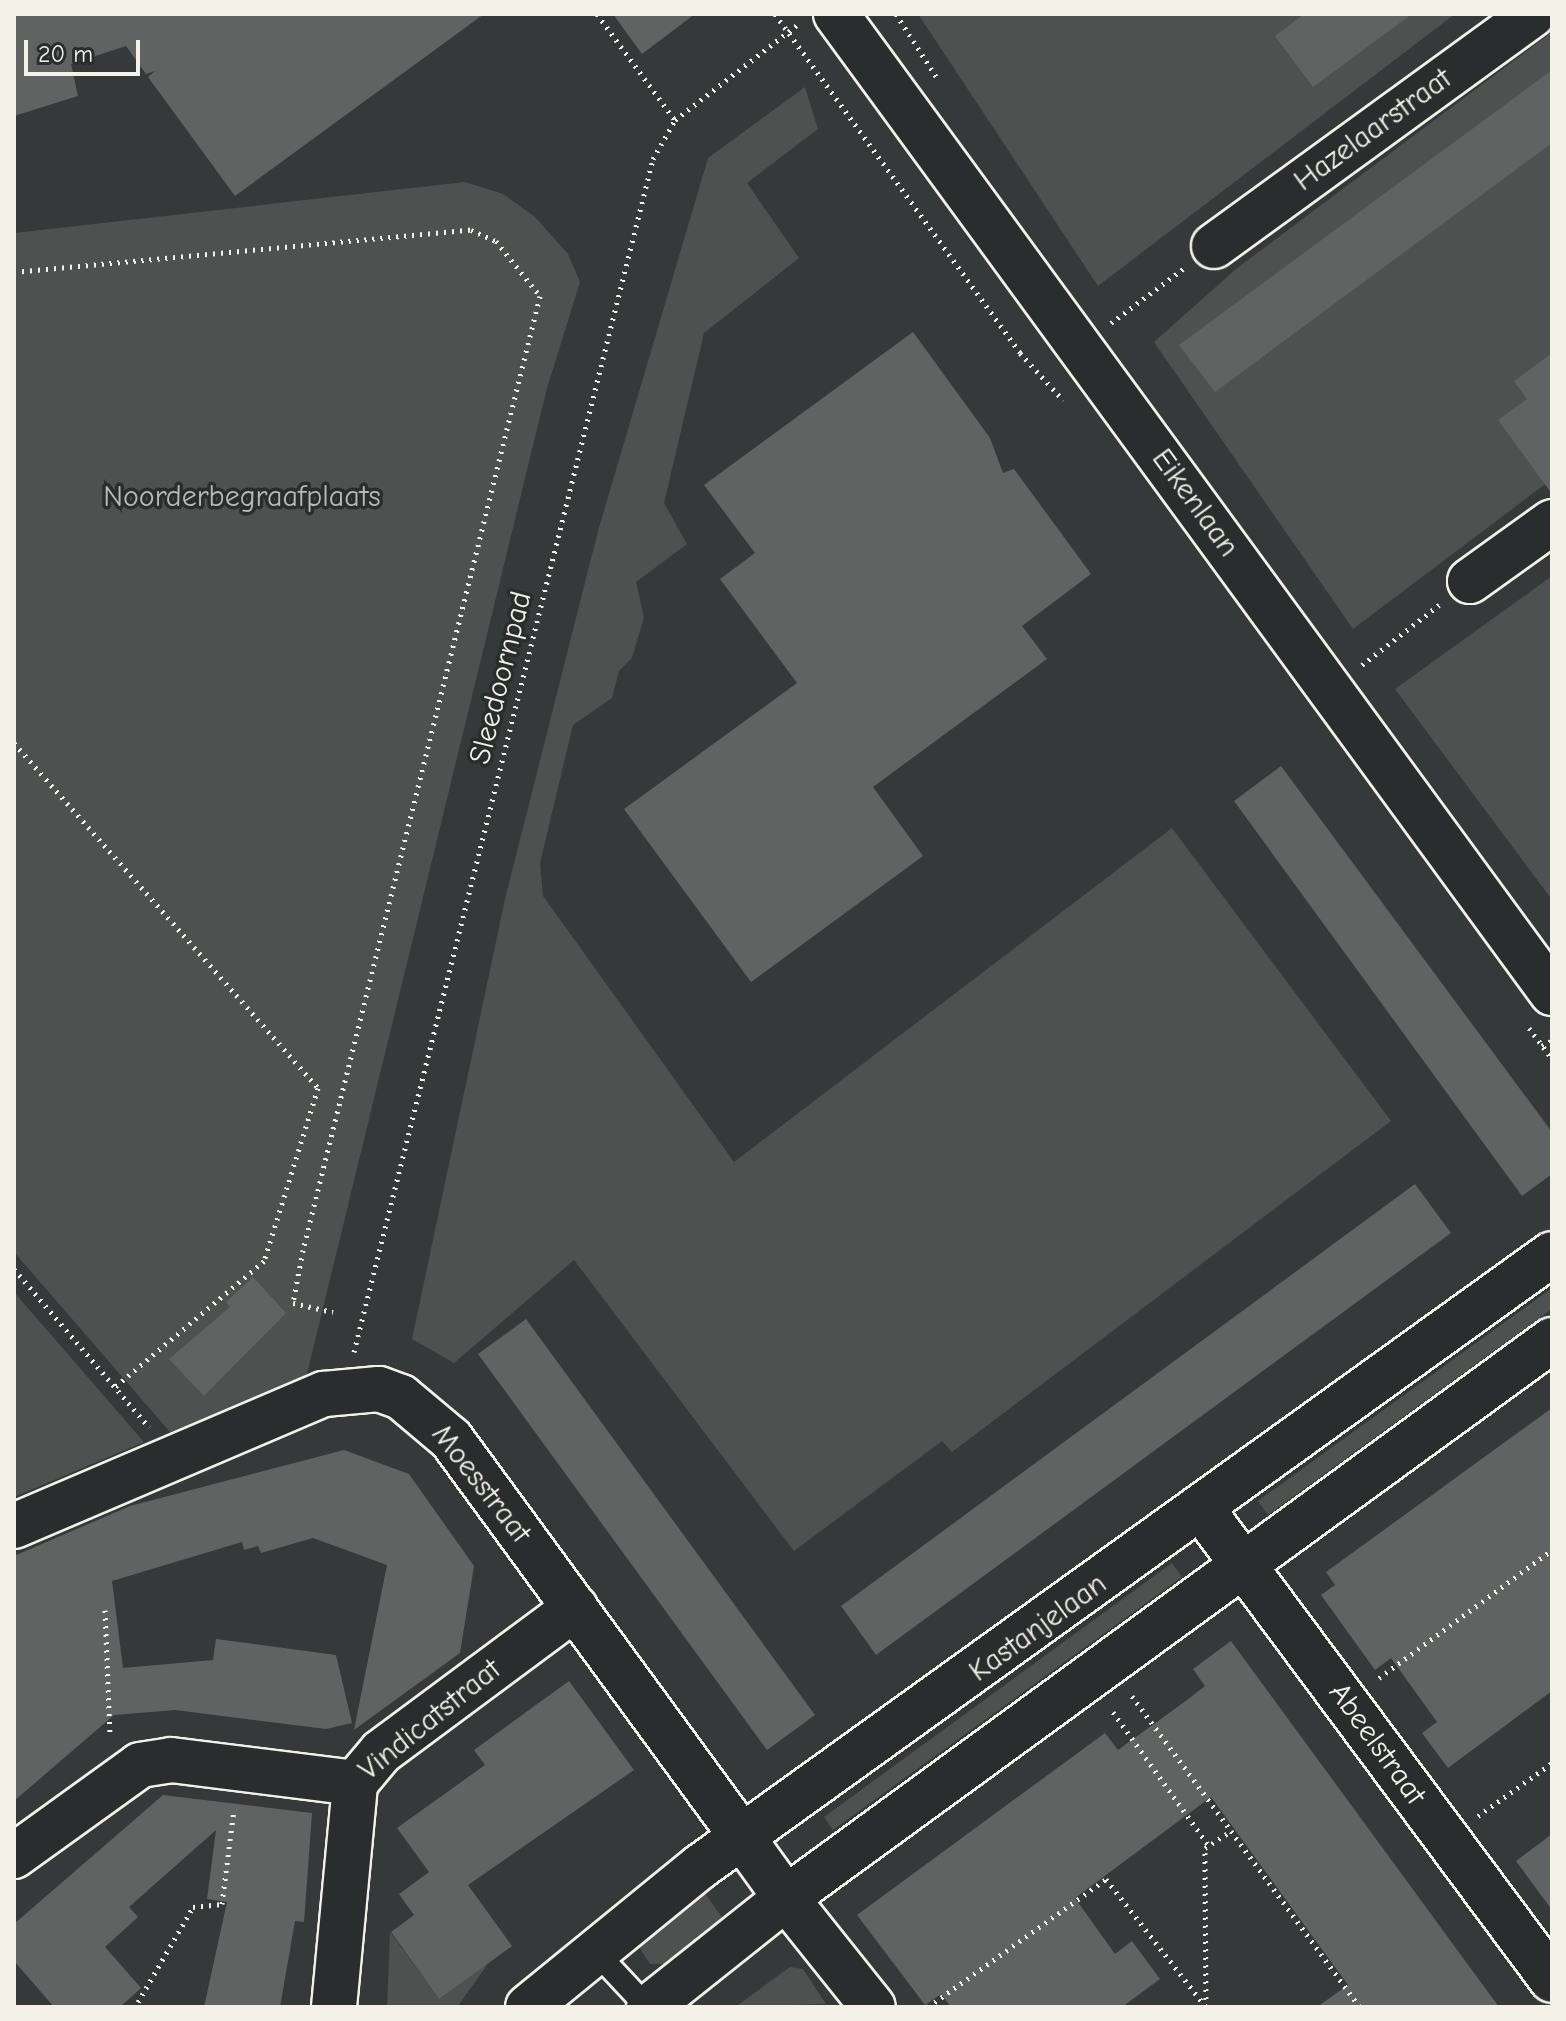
<!DOCTYPE html>
<html>
<head>
<meta charset="utf-8">
<style>
	body { margin:0 }
	#map { position:relative; width:1566px; height:2021px; overflow:hidden; background:#363939; font-family:"Comic Neue",sans-serif }
	div>[style] { position:absolute }
	[style*='--x'] { left:calc(var(--x)*1px); top:calc(var(--y)*1px); width:calc(var(--w)*1px); rotate:calc(var(--a)*1deg) }
	.green>* { inset:0; background:#4e514f }
	.building>* { inset:0; background:#616362 }
	.path>* { height:5px; margin-top:-2.5px; transform-origin:0; background:repeating-linear-gradient(90deg,#f4f1e8 0 2px,transparent 0 8px) }
	.roads { filter:drop-shadow(2px 0 #f4f1e8) drop-shadow(-2px 0 #f4f1e8) drop-shadow(0 2px #f4f1e8) drop-shadow(0 -2px #f4f1e8) }
	.service>* { height:22px; margin:-11px; padding:0 11px; transform-origin:11px; border-radius:11px; background:#2a2d2e }
	.minor>* { height:44px; margin:-22px; padding:0 22px; transform-origin:22px; border-radius:22px; background:#2a2d2e }
	.tertiary>* { height:44px; margin:-22px; padding:0 22px; transform-origin:22px; border-radius:22px; background:#2a2d2e }
	.secondary>* { height:44px; margin:-22px; padding:0 22px; transform-origin:22px; border-radius:22px; background:#2a2d2e }
	span { translate:-50% -50%; white-space:nowrap; text-align:center; line-height:1.15; -webkit-text-stroke:7px #2a2d2e; paint-order:stroke }
	.street-label { font-size:30px; color:#f4f1e8 }
	.park-label { font-size:30px; color:#bab9b2 }
	.frame { position:absolute; inset:0; border:16px solid #f4f1e8; pointer-events:none }
	.scale { position:absolute; left:24px; top:40px; width:116px; height:36px; box-sizing:border-box; border:4px solid #f4f1e8; border-top:0; padding-left:10px; font-size:24px; line-height:28px; white-space:nowrap; color:#f4f1e8; -webkit-text-stroke:6px #2a2d2e; paint-order:stroke }
</style>
</head>
<body>
<div id="map">
	<div class="green">
		<div style="clip-path:polygon(918px 14px,1455px 14px,1098px 286px)"></div>
		<div style="clip-path:polygon(1552px 32px,1552px 479px,1353px 629px,1154px 342px,1236px 269px)"></div>
		<div style="clip-path:polygon(805px 87px,818px 129px,747px 183px,799px 258px,704px 333px,664px 503px,687px 544px,636px 582px,644px 617px,632px 658px,619px 671px,612px 698px,573px 725px,540px 863px,543px 896px,734px 1162px,1172px 828px,1391px 1121px,952px 1452px,942px 1441px,794px 1551px,574px 1260px,454px 1363px,412px 1339px,505px 899px,598px 531px,708px 158px)"></div>
		<div style="clip-path:polygon(465px 182px,503px 194px,535px 217px,568px 254px,580px 282px,547px 388px,305px 1382px,170px 1432px,14px 1252px,14px 233px)"></div>
		<div style="clip-path:polygon(1552px 576px,1552px 900px,1395px 689px)"></div>
		<div style="clip-path:polygon(1552px 1288px,1552px 1309px,1268px 1515px,1258px 1501px)"></div>
		<div style="clip-path:polygon(14px 1292px,144px 1442px,14px 1497px)"></div>
		<div style="clip-path:polygon(1172px 1563px,1182px 1577px,833px 1830px,824px 1817px)"></div>
		<div style="clip-path:polygon(702px 1889px,723px 1919px,664px 1964px,650px 1964px,637px 1944px)"></div>
		<div style="clip-path:polygon(390px 1932px,439px 1999px,490px 1961px,457px 2007px,387px 2007px)"></div>
		<div style="clip-path:polygon(790px 1967px,803px 1969px,826px 2004px,735px 2007px)"></div>
	</div>
	<div class="building">
		<div style="clip-path:polygon(14px 14px,484px 14px,235px 196px,148px 77px,155px 71px,146px 74px,126px 46px,71px 64px,78px 96px,14px 116px)"></div>
		<div style="clip-path:polygon(613px 14px,695px 14px,642px 54px)"></div>
		<div style="clip-path:polygon(1304px 14px,1412px 14px,1313px 87px,1275px 36px)"></div>
		<div style="clip-path:polygon(1552px 70px,1552px 143px,1215px 392px,1179px 345px)"></div>
		<div style="clip-path:polygon(913px 332px,990px 438px,1003px 473px,1014px 469px,1091px 574px,1022px 626px,1047px 659px,873px 787px,923px 856px,751px 982px,624px 809px,797px 683px,720px 579px,755px 553px,704px 485px)"></div>
		<div style="clip-path:polygon(1552px 353px,1552px 494px,1498px 420px,1527px 399px,1514px 381px)"></div>
		<div style="clip-path:polygon(1281px 766px,1552px 1132px,1552px 1174px,1522px 1196px,1234px 801px)"></div>
		<div style="clip-path:polygon(1415px 1184px,1451px 1233px,876px 1655px,841px 1606px)"></div>
		<div style="clip-path:polygon(253px 1277px,286px 1313px,204px 1396px,169px 1359px,230px 1307px,226px 1302px)"></div>
		<div style="clip-path:polygon(526px 1319px,815px 1715px,767px 1750px,478px 1354px)"></div>
		<div style="clip-path:polygon(1552px 1408px,1552px 1691px,1448px 1768px,1422px 1733px,1437px 1722px,1391px 1658px,1375px 1670px,1321px 1595px,1335px 1585px,1326px 1572px)"></div>
		<div style="clip-path:polygon(344px 1450px,409px 1474px,474px 1566px,460px 1653px,354px 1730px,387px 1565px,313px 1538px,261px 1553px,258px 1546px,244px 1550px,242px 1542px,112px 1581px,123px 1668px,213px 1660px,216px 1639px,336px 1655px,352px 1723px,326px 1729px,175px 1710px,114px 1715px,14px 1801px,14px 1556px,130px 1506px)"></div>
		<div style="clip-path:polygon(1231px 1641px,1499px 2007px,1317px 2007px,1348px 1985px,1211px 1797px,1075px 1898px,1115px 1954px,1132px 1941px,1160px 1979px,1122px 2007px,951px 2007px,941px 1994px,925px 2005px,857px 1915px,1105px 1733px,1118px 1750px,1187px 1700px,1205px 1686px,1193px 1669px)"></div>
		<div style="clip-path:polygon(569px 1681px,634px 1770px,468px 1885px,512px 1946px,439px 1999px,391px 1932px,414px 1915px,399px 1894px,429px 1872px,397px 1828px,485px 1765px,474px 1750px)"></div>
		<div style="clip-path:polygon(163px 1795px,312px 1813px,304px 1922px,295px 1921px,280px 2007px,204px 2007px,227px 1902px,207px 1899px,216px 1830px,129px 1907px,138px 1917px,105px 1947px,141px 1988px,120px 2007px,54px 2007px,14px 1961px,14px 1924px)"></div>
		<div style="clip-path:polygon(1552px 1834px,1552px 1910px,1516px 1861px)"></div>
	</div>
	<div class="path">
		<div style="--x:597;--y:14;--w:132;--a:53.7"></div>
		<div style="--x:775;--y:14;--w:418;--a:54.1"></div>
		<div style="--x:1020;--y:353;--w:64;--a:47.5"></div>
		<div style="--x:896;--y:14;--w:76;--a:57.4"></div>
		<div style="--x:14;--y:272;--w:459;--a:-5.3"></div>
		<div style="--x:471;--y:230;--w:27;--a:24"></div>
		<div style="--x:496;--y:241;--w:70;--a:51.3"></div>
		<div style="--x:540;--y:296;--w:983;--a:103.95"></div>
		<div style="--x:303;--y:1250;--w:54;--a:100.7"></div>
		<div style="--x:293;--y:1303;--w:41;--a:12.7"></div>
		<div style="--x:1111;--y:323;--w:90;--a:-36.9"></div>
		<div style="--x:1362;--y:665;--w:98;--a:-37.9"></div>
		<div style="--x:14;--y:743;--w:460;--a:48.6"></div>
		<div style="--x:318;--y:1088;--w:181;--a:107.3"></div>
		<div style="--x:264;--y:1261;--w:195;--a:139.8"></div>
		<div style="--x:1529;--y:1028;--w:39;--a:53"></div>
		<div style="--x:1542;--y:1046;--w:12;--a:-31"></div>
		<div style="--x:14;--y:1269;--w:208;--a:49.5"></div>
		<div style="--x:354;--y:1352;--w:1230;--a:-75.93"></div>
		<div style="--x:653;--y:159;--w:45;--a:-60.6"></div>
		<div style="--x:675;--y:120;--w:155;--a:-37.9"></div>
		<div style="--x:105;--y:1610;--w:127;--a:87.7"></div>
		<div style="--x:1379;--y:1678;--w:215;--a:-36.5"></div>
		<div style="--x:1132;--y:1696;--w:167;--a:53.7"></div>
		<div style="--x:1113;--y:1712;--w:165;--a:54.4"></div>
		<div style="--x:1478;--y:1816;--w:91;--a:-35.6"></div>
		<div style="--x:138;--y:2002;--w:110;--a:-59.9"></div>
		<div style="--x:193;--y:1907;--w:29;--a:-6"></div>
		<div style="--x:222;--y:1904;--w:96;--a:-82.8"></div>
		<div style="--x:928;--y:2007;--w:219;--a:-35.7"></div>
		<div style="--x:1106;--y:1879;--w:162;--a:52"></div>
		<div style="--x:1206;--y:2007;--w:159;--a:-90.4"></div>
		<div style="--x:1205;--y:1848;--w:31;--a:-33"></div>
		<div style="--x:1231;--y:1831;--w:218;--a:53.8"></div>
	</div>
	<div class="roads">
		<div class="service">
			<div style="--x:593;--y:1949;--w:79;--a:47"></div>
		</div>
		<div class="minor">
			<div style="--x:1214;--y:246;--w:394;--a:-36"></div>
			<div style="--x:1470;--y:581;--w:101;--a:-35.7"></div>
			<div style="--x:1201;--y:1508;--w:588;--a:53.36"></div>
			<div style="--x:14;--y:1526;--w:337;--a:-23.1"></div>
			<div style="--x:324;--y:1394;--w:55;--a:-5.2"></div>
			<div style="--x:379;--y:1389;--w:23;--a:20"></div>
			<div style="--x:401;--y:1397;--w:65;--a:40"></div>
			<div style="--x:451;--y:1439;--w:493;--a:53.8"></div>
			<div style="--x:355;--y:1783;--w:40;--a:-50"></div>
			<div style="--x:381;--y:1752;--w:242;--a:-36.6"></div>
			<div style="--x:14;--y:1856;--w:155;--a:-35.8"></div>
			<div style="--x:140;--y:1765;--w:31;--a:-9"></div>
			<div style="--x:171;--y:1760;--w:185;--a:7.1"></div>
			<div style="--x:786;--y:1898;--w:139;--a:51.4"></div>
			<div style="--x:334;--y:2007;--w:225;--a:-84.6"></div>
		</div>
		<div class="tertiary">
			<div style="--x:742;--y:1837;--w:75;--a:54.2"></div>
			<div style="--x:528;--y:2007;--w:223;--a:-39.2"></div>
			<div style="--x:701;--y:1866;--w:1048;--a:-35.72"></div>
			<div style="--x:649;--y:2007;--w:175;--a:-38.5"></div>
			<div style="--x:786;--y:1898;--w:948;--a:-36.07"></div>
		</div>
		<div class="secondary">
			<div style="--x:836;--y:14;--w:1213;--a:53.82"></div>
		</div>
	</div>
	<div class="street-label">
		<span style="left:1373px;top:130px;rotate:-36deg">Hazelaarstraat</span>
		<span style="left:1195px;top:503px;rotate:54deg">Eikenlaan</span>
		<span style="left:501px;top:678px;rotate:-76deg">Sleedoornpad</span>
		<span style="left:481px;top:1484px;rotate:52deg">Moesstraat</span>
		<span style="left:1038px;top:1628px;rotate:-36deg">Kastanjelaan</span>
		<span style="left:430px;top:1720px;rotate:-39deg">Vindicatstraat</span>
		<span style="left:1377px;top:1744px;rotate:54deg">Abeelstraat</span>
	</div>
	<div class="park-label">
		<span style="left:242px;top:497px">Noorderbegraafplaats</span>
	</div>
	<div class="frame"></div>
	<div class="scale">20 m</div>
</div>
</body>
</html>
